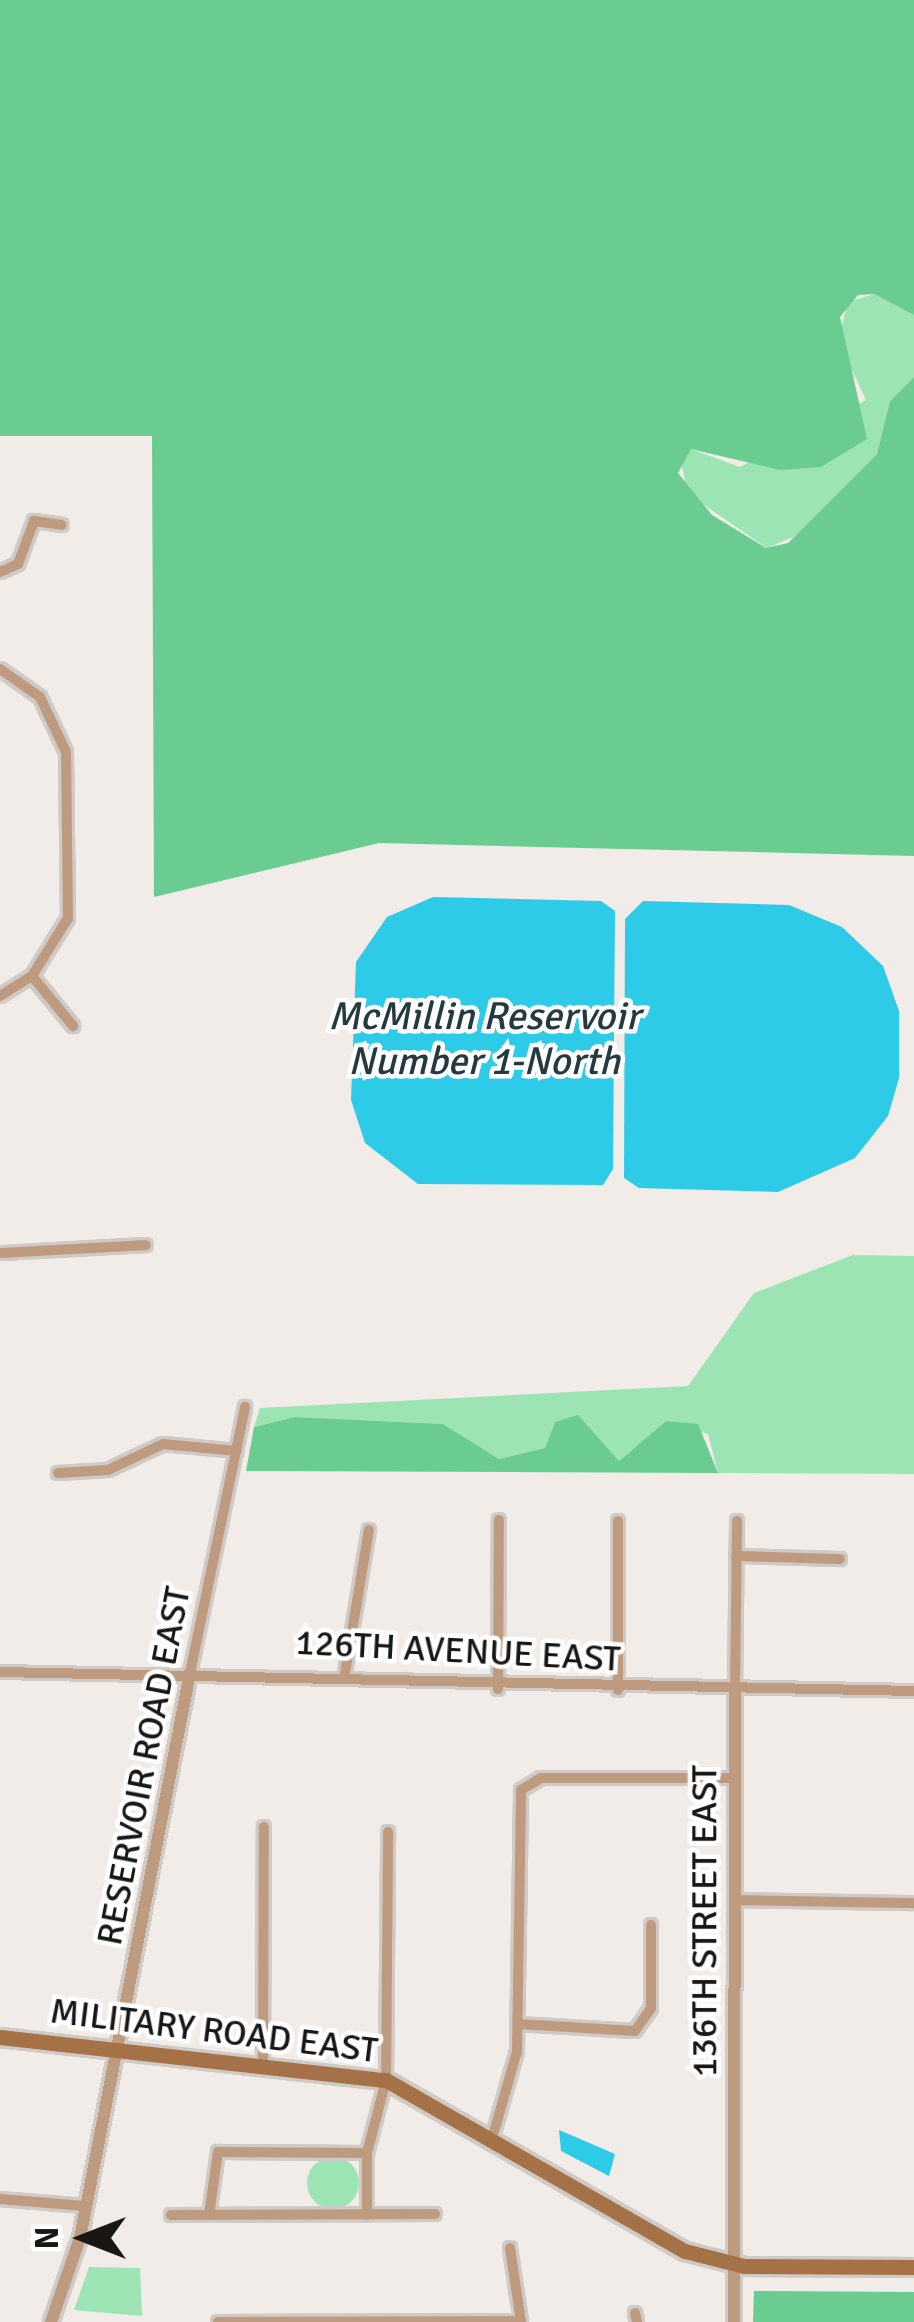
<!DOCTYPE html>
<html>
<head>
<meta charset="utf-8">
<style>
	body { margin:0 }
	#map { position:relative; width:914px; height:2322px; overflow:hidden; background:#f2ece8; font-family:Signika,sans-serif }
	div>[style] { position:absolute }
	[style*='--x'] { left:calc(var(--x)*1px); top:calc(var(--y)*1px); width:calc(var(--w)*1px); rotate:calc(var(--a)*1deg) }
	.green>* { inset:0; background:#9ce4b4 }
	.round { border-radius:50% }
	.forest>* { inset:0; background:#6acc90 }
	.water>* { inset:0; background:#2dcbe7 }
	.roads { filter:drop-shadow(3px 0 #cfcac6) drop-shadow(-3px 0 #cfcac6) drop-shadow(0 3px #cfcac6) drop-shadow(0 -3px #cfcac6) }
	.minor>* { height:10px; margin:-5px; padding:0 5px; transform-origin:5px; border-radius:5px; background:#be9a7f }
	.tertiary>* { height:12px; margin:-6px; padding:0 6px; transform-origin:6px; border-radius:6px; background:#be9a7f }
	.secondary>* { height:15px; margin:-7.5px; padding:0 7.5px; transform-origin:7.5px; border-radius:7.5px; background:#a57248 }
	span { translate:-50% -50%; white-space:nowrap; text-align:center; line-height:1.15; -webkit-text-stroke:9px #fff; paint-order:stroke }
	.street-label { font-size:36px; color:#191715 }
	.water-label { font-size:39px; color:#223a40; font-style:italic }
	.north { position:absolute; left:24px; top:2178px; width:120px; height:120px; -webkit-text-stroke:9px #fff; paint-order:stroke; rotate:270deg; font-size:33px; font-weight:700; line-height:48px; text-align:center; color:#191715 }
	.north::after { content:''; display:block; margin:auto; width:42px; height:54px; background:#191715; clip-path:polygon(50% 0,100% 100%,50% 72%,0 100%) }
</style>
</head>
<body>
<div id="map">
	<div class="green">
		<div style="clip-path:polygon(874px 294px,914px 315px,914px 377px,890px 401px,877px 454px,795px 536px,767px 548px,688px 494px,680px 458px,691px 449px,740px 467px,866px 400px,838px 340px,848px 302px)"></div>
		<div style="clip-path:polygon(853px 1255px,914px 1256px,914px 1474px,718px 1473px,708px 1434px,666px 1421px,619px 1461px,555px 1422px,545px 1448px,499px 1459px,443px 1424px,295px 1417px,254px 1427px,260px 1408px,688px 1386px,754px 1293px)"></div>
		<div class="round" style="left:307px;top:2157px;width:52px;height:52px"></div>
		<div style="clip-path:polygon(89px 2267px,140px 2268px,142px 2316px,74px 2310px)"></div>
	</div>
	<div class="forest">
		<div style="clip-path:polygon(0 0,914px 0,914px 315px,874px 294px,858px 295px,840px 317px,867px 439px,821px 467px,780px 470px,691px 449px,678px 473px,712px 515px,766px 548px,788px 543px,877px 454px,890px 401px,914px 377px,914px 856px,379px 843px,154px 897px,152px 436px,0 436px)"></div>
		<div style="clip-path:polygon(578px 1415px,619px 1461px,666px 1421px,698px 1424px,718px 1473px,246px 1471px,254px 1427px,295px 1417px,443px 1424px,499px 1459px,545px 1448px,555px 1422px)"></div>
		<div style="clip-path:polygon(754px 2291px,914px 2292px,914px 2322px,753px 2322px)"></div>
	</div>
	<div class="water">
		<div style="clip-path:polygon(433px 897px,601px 901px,615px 911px,613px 1169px,603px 1185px,418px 1184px,365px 1143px,351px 1100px,356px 962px,387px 917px)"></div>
		<div style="clip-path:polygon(643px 901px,789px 905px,842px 927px,883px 966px,899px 1011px,899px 1078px,888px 1116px,855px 1158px,778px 1192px,639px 1188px,624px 1178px,625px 919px)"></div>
		<div style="clip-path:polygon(559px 2130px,615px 2154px,609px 2176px,561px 2151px)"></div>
	</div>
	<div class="roads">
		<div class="minor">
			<div style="--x:0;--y:572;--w:20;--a:-24"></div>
			<div style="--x:18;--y:564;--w:46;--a:-69.6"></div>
			<div style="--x:34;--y:521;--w:28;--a:8"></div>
			<div style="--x:0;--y:669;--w:49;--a:35"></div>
			<div style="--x:40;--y:697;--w:61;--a:64.7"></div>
			<div style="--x:66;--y:752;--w:166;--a:89.3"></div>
			<div style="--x:68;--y:918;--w:68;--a:121.8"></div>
			<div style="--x:32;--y:976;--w:65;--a:50.6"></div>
			<div style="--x:0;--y:996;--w:38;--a:-32"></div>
			<div style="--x:0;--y:1253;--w:146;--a:-3.1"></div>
			<div style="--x:58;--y:1473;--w:50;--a:-3.4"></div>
			<div style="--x:108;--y:1470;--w:61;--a:-25.3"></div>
			<div style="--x:163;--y:1444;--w:74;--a:5.4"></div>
			<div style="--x:736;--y:1556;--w:104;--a:1.7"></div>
			<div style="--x:0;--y:1672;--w:914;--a:1.19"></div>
			<div style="--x:190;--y:1673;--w:272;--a:-78.3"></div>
			<div style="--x:345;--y:1673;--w:145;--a:-80.5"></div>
			<div style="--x:498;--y:1689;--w:169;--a:-89.7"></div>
			<div style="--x:735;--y:1689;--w:168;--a:-89.3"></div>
			<div style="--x:618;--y:1690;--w:169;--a:-90"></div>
			<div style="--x:736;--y:1900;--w:178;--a:1"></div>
			<div style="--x:518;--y:2024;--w:117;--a:3.4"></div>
			<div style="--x:635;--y:2031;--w:28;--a:-55"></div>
			<div style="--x:651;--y:2008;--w:83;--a:-90"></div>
			<div style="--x:263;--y:2063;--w:236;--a:-89.8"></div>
			<div style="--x:494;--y:2132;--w:84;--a:-74.1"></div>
			<div style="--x:517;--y:2051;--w:261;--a:-89.1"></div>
			<div style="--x:521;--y:1790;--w:23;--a:-31"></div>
			<div style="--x:541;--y:1778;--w:195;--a:0"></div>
			<div style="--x:0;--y:2199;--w:85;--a:4.7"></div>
			<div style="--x:171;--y:2215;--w:264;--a:-0.2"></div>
			<div style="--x:209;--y:2215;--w:64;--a:-81.9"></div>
			<div style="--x:218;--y:2152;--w:149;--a:0.4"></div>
			<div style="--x:367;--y:2215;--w:62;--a:-90"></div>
			<div style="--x:367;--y:2153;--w:75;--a:-75.4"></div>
			<div style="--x:386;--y:2080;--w:248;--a:-89.5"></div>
			<div style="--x:510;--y:2248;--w:75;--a:81.5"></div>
			<div style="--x:635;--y:2313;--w:9;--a:77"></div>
			<div style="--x:218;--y:2322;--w:303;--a:-0.2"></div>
		</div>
		<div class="tertiary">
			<div style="--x:51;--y:2322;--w:89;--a:-71"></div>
			<div style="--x:80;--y:2238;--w:576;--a:-78.98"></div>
			<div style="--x:734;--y:2322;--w:633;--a:-89.91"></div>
		</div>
		<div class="secondary">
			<div style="--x:0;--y:2037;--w:388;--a:6.4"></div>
			<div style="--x:386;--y:2080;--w:344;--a:29.8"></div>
			<div style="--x:685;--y:2251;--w:61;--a:14.3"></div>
			<div style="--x:744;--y:2266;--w:170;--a:0.3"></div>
		</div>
	</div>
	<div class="street-label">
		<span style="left:458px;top:1651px;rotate:3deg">126TH AVENUE EAST</span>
		<span style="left:144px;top:1766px;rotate:-79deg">RESERVOIR ROAD EAST</span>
		<span style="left:705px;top:1921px;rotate:-90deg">136TH STREET EAST</span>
		<span style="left:214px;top:2031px;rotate:7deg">MILITARY ROAD EAST</span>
	</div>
	<div class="water-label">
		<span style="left:484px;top:1039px">McMillin Reservoir<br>Number 1-North</span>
	</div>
	<div class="north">N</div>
</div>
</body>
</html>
